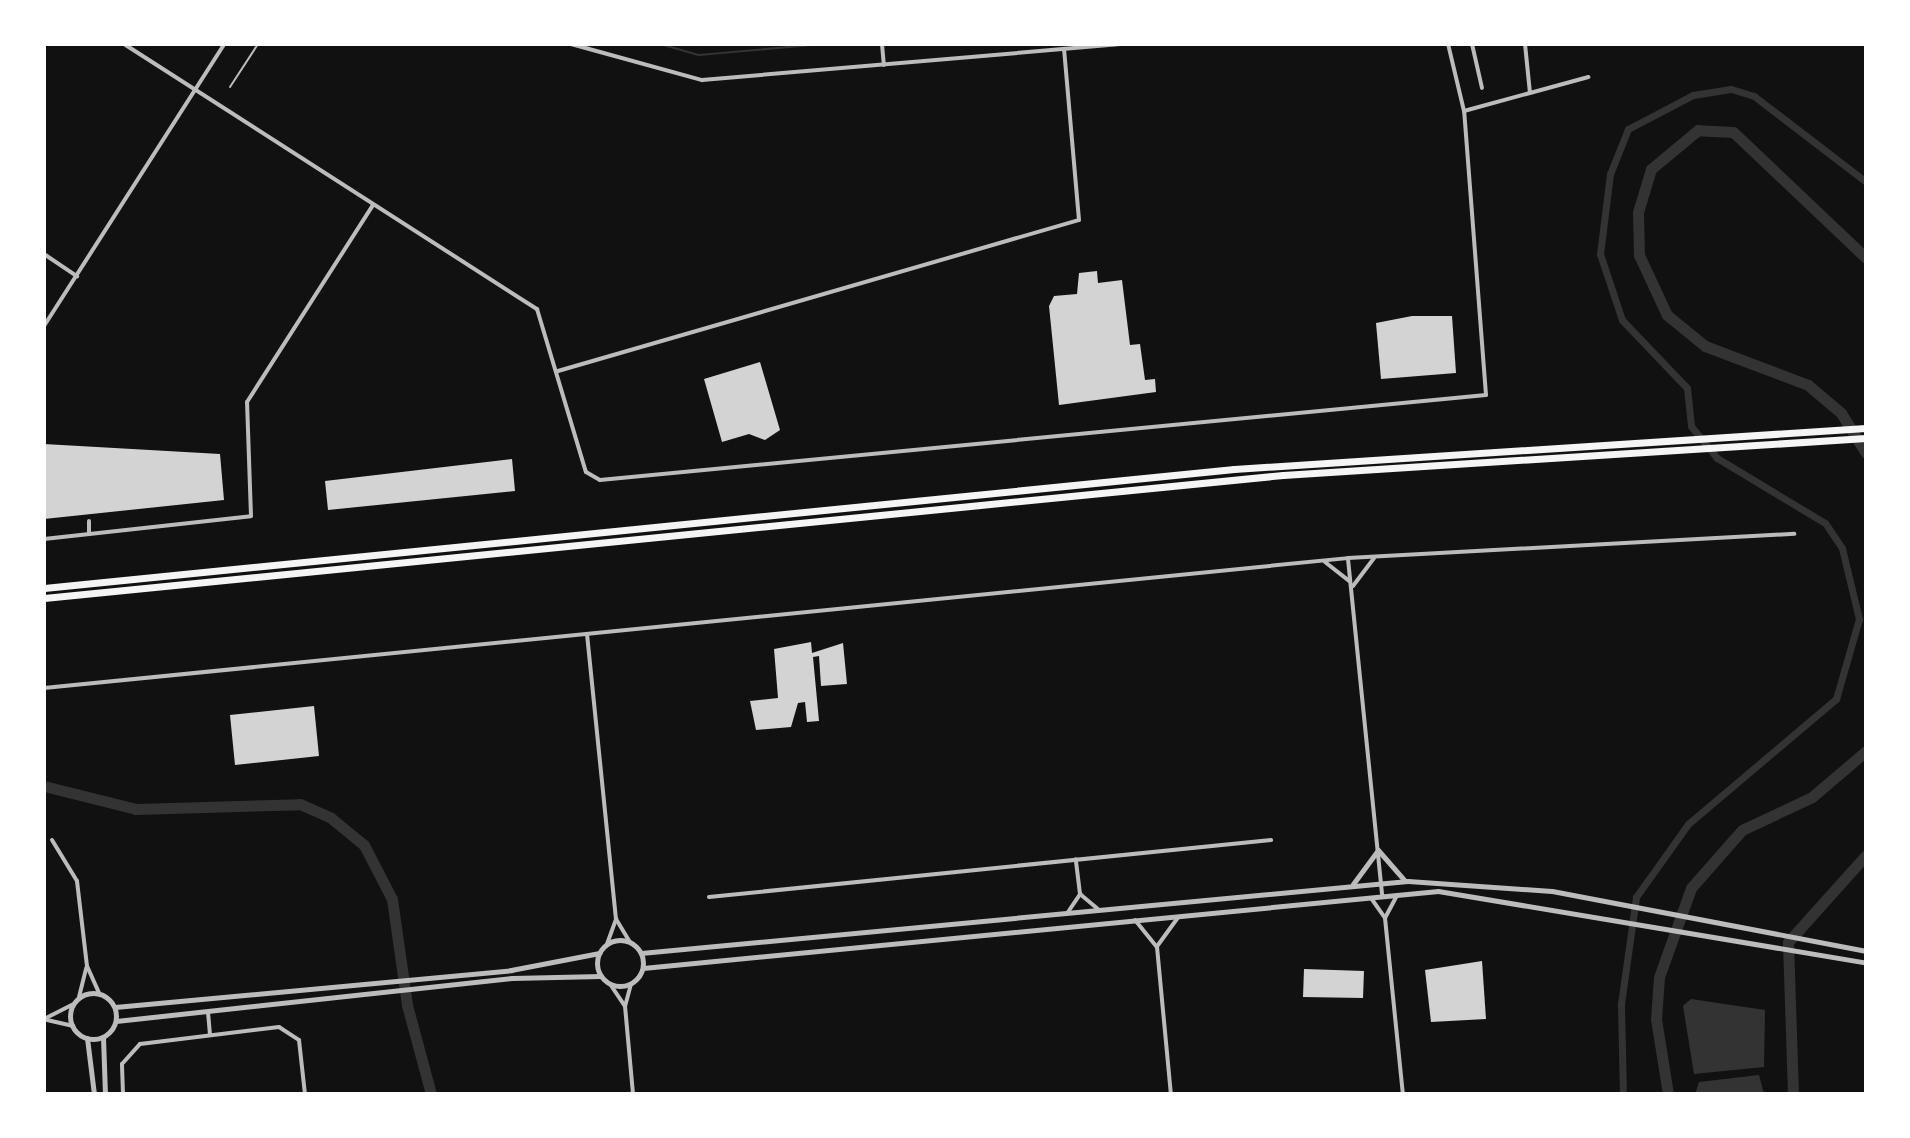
<!DOCTYPE html>
<html>
<head>
<meta charset="utf-8">
<style>
	body { margin:0 }
	#map { position:relative; width:1910px; height:1138px; overflow:hidden; background:#111; font-family:"Fira Sans",sans-serif }
	div>[style] { position:absolute }
	[style*='--x'] { left:calc(var(--x)*1px); top:calc(var(--y)*1px); width:calc(var(--w)*1px); rotate:calc(var(--a)*1deg) }
	.water>* { inset:0; background:#333 }
	.stream>* { height:2px; margin:-1px; padding:0 1px; transform-origin:1px; border-radius:1px; background:#333 }
	.canal>* { height:7px; margin:-3.5px; padding:0 3.5px; transform-origin:3.5px; border-radius:3.5px; background:#333 }
	.river>* { height:11px; margin:-5.5px; padding:0 5.5px; transform-origin:5.5px; border-radius:5.5px; background:#333 }
	.building>* { inset:0; background:#d3d3d3 }
	.service>* { height:2px; margin:-1px; padding:0 1px; transform-origin:1px; border-radius:1px; background:#bcbcbc }
	.minor>* { height:4px; margin:-2px; padding:0 2px; transform-origin:2px; border-radius:2px; background:#bcbcbc }
	.tertiary>* { height:5px; margin:-2.5px; padding:0 2.5px; transform-origin:2.5px; border-radius:2.5px; background:#bcbcbc }
	.tertiary>.ring { margin:-2.5px; padding:0; box-sizing:content-box; background:none; border:5px solid #bcbcbc; border-radius:50% }
	.motorway>* { height:7px; margin:-3.5px; padding:0 3.5px; transform-origin:3.5px; border-radius:3.5px; background:#f5f5f5 }
	span { translate:-50% -50%; white-space:nowrap; text-align:center; line-height:1.15; -webkit-text-stroke:8px #fff; paint-order:stroke }
	.frame { position:absolute; inset:0; border:46px solid #fff; pointer-events:none }
</style>
</head>
<body>
<div id="map">
	<div class="water">
		<div style="clip-path:polygon(1691px 999px,1765px 1010px,1764px 1067px,1694px 1074px,1683px 1006px)"></div>
		<div style="clip-path:polygon(1759px 1075px,1764px 1094px,1695px 1094px,1699px 1082px)"></div>
	</div>
	<div class="stream">
		<div style="--x:660;--y:44;--w:41;--a:15.8"></div>
		<div style="--x:699;--y:55;--w:124;--a:-5.1"></div>
	</div>
	<div class="canal">
		<div style="--x:1623;--y:1094;--w:90;--a:-91.3"></div>
		<div style="--x:1621;--y:1004;--w:108;--a:-82"></div>
		<div style="--x:1636;--y:897;--w:90;--a:-54.5"></div>
		<div style="--x:1688;--y:824;--w:194;--a:-40.2"></div>
		<div style="--x:1836;--y:699;--w:83;--a:-74"></div>
		<div style="--x:1859;--y:619;--w:73;--a:-103.5"></div>
		<div style="--x:1842;--y:548;--w:30;--a:-124"></div>
		<div style="--x:1825;--y:523;--w:126;--a:-149"></div>
		<div style="--x:1717;--y:458;--w:41;--a:-129.1"></div>
		<div style="--x:1691;--y:426;--w:38;--a:-96"></div>
		<div style="--x:1687;--y:388;--w:94;--a:-133.7"></div>
		<div style="--x:1622;--y:320;--w:70;--a:-108.4"></div>
		<div style="--x:1600;--y:254;--w:81;--a:-82.9"></div>
		<div style="--x:1610;--y:174;--w:48;--a:-68.2"></div>
		<div style="--x:1628;--y:129;--w:73;--a:-27.6"></div>
		<div style="--x:1693;--y:95;--w:38;--a:-9"></div>
		<div style="--x:1731;--y:89;--w:24;--a:17"></div>
		<div style="--x:1754;--y:96;--w:141;--a:37.5"></div>
	</div>
	<div class="river">
		<div style="--x:1866;--y:258;--w:183;--a:-136.5"></div>
		<div style="--x:1733;--y:132;--w:35;--a:-177"></div>
		<div style="--x:1698;--y:130;--w:61;--a:140.3"></div>
		<div style="--x:1651;--y:169;--w:45;--a:106.8"></div>
		<div style="--x:1638;--y:212;--w:43;--a:88.7"></div>
		<div style="--x:1639;--y:255;--w:66;--a:65"></div>
		<div style="--x:1667;--y:315;--w:49;--a:39.2"></div>
		<div style="--x:1705;--y:346;--w:110;--a:20.7"></div>
		<div style="--x:1808;--y:385;--w:43;--a:40.3"></div>
		<div style="--x:1841;--y:413;--w:47;--a:58"></div>
		<div style="--x:44;--y:786;--w:95;--a:14"></div>
		<div style="--x:136;--y:809;--w:164;--a:-1.7"></div>
		<div style="--x:300;--y:804;--w:34;--a:24"></div>
		<div style="--x:331;--y:818;--w:43;--a:39.3"></div>
		<div style="--x:364;--y:845;--w:61;--a:62.6"></div>
		<div style="--x:392;--y:899;--w:107;--a:81.9"></div>
		<div style="--x:407;--y:1005;--w:92;--a:74.9"></div>
		<div style="--x:1668;--y:1094;--w:76;--a:-99.1"></div>
		<div style="--x:1656;--y:1019;--w:42;--a:-85.9"></div>
		<div style="--x:1659;--y:977;--w:95;--a:-70.2"></div>
		<div style="--x:1691;--y:888;--w:77;--a:-48.7"></div>
		<div style="--x:1742;--y:830;--w:77;--a:-25.2"></div>
		<div style="--x:1812;--y:797;--w:71;--a:-40.4"></div>
		<div style="--x:1793;--y:1094;--w:152;--a:-91.9"></div>
		<div style="--x:1788;--y:942;--w:117;--a:-48.1"></div>
	</div>
	<div class="building">
		<div style="clip-path:polygon(1097px 271px,1098px 283px,1122px 280px,1130px 345px,1140px 344px,1145px 380px,1155px 379px,1156px 392px,1059px 405px,1049px 306px,1054px 296px,1077px 294px,1079px 273px)"></div>
		<div style="clip-path:polygon(1412px 316px,1452px 316px,1456px 373px,1381px 379px,1376px 323px)"></div>
		<div style="clip-path:polygon(760px 362px,780px 430px,765px 440px,749px 434px,722px 442px,704px 379px)"></div>
		<div style="clip-path:polygon(44px 444px,220px 454px,224px 500px,44px 519px)"></div>
		<div style="clip-path:polygon(512px 459px,515px 491px,328px 510px,325px 481px)"></div>
		<div style="clip-path:polygon(811px 642px,812px 653px,843px 643px,847px 684px,821px 686px,819px 656px,813px 657px,819px 721px,807px 722px,805px 702px,798px 703px,791px 727px,756px 730px,750px 701px,778px 698px,774px 649px)"></div>
		<div style="clip-path:polygon(314px 706px,319px 756px,235px 765px,230px 715px)"></div>
		<div style="clip-path:polygon(1482px 961px,1486px 1019px,1431px 1022px,1425px 970px)"></div>
		<div style="clip-path:polygon(1304px 969px,1364px 971px,1363px 998px,1303px 997px)"></div>
	</div>
	<div class="service">
		<div style="--x:230;--y:87;--w:51;--a:-56.9"></div>
	</div>
	<div class="minor">
		<div style="--x:124;--y:44;--w:491;--a:32.7"></div>
		<div style="--x:537;--y:309;--w:170;--a:73.3"></div>
		<div style="--x:586;--y:472;--w:16;--a:30"></div>
		<div style="--x:600;--y:480;--w:890;--a:-5.48"></div>
		<div style="--x:1486;--y:395;--w:285;--a:-94.4"></div>
		<div style="--x:1464;--y:111;--w:69;--a:-103.4"></div>
		<div style="--x:571;--y:44;--w:136;--a:15.4"></div>
		<div style="--x:702;--y:80;--w:426;--a:-4.9"></div>
		<div style="--x:882;--y:44;--w:21;--a:85"></div>
		<div style="--x:1472;--y:44;--w:45;--a:77.2"></div>
		<div style="--x:1525;--y:44;--w:49;--a:84.2"></div>
		<div style="--x:1464;--y:111;--w:129;--a:-15.3"></div>
		<div style="--x:44;--y:254;--w:40;--a:34"></div>
		<div style="--x:44;--y:326;--w:335;--a:-57.4"></div>
		<div style="--x:558;--y:371;--w:542;--a:-16.16"></div>
		<div style="--x:1079;--y:220;--w:172;--a:-95"></div>
		<div style="--x:89;--y:521;--w:13;--a:90"></div>
		<div style="--x:44;--y:539;--w:208;--a:-6.3"></div>
		<div style="--x:251;--y:516;--w:114;--a:-92"></div>
		<div style="--x:247;--y:402;--w:234;--a:-57.4"></div>
		<div style="--x:1348;--y:559;--w:337;--a:84.2"></div>
		<div style="--x:1325;--y:562;--w:31;--a:38"></div>
		<div style="--x:1353;--y:586;--w:35;--a:-53"></div>
		<div style="--x:587;--y:634;--w:286;--a:84.2"></div>
		<div style="--x:616;--y:919;--w:26;--a:59"></div>
		<div style="--x:44;--y:688;--w:1310;--a:-5.69"></div>
		<div style="--x:1348;--y:558;--w:447;--a:-3.1"></div>
		<div style="--x:52;--y:840;--w:48;--a:58.6"></div>
		<div style="--x:77;--y:881;--w:86;--a:83.3"></div>
		<div style="--x:87;--y:966;--w:30;--a:66"></div>
		<div style="--x:1080;--y:894;--w:23;--a:40"></div>
		<div style="--x:709;--y:897;--w:565;--a:-5.79"></div>
		<div style="--x:1371;--y:898;--w:24;--a:55"></div>
		<div style="--x:1385;--y:918;--w:177;--a:84.2"></div>
		<div style="--x:1068;--y:912;--w:22;--a:-56"></div>
		<div style="--x:1080;--y:894;--w:35;--a:-97"></div>
		<div style="--x:1385;--y:918;--w:26;--a:-62"></div>
		<div style="--x:1135;--y:920;--w:35;--a:51"></div>
		<div style="--x:1157;--y:947;--w:148;--a:84.6"></div>
		<div style="--x:607;--y:944;--w:27;--a:-70"></div>
		<div style="--x:1158;--y:945;--w:34;--a:-54"></div>
		<div style="--x:610;--y:984;--w:27;--a:56"></div>
		<div style="--x:631;--y:984;--w:23;--a:105"></div>
		<div style="--x:625;--y:1006;--w:88;--a:84.8"></div>
		<div style="--x:79;--y:997;--w:30;--a:-76"></div>
		<div style="--x:208;--y:1012;--w:22;--a:85"></div>
		<div style="--x:44;--y:1019;--w:31;--a:-27"></div>
		<div style="--x:47;--y:1020;--w:27;--a:13"></div>
		<div style="--x:123;--y:1094;--w:30;--a:-92"></div>
		<div style="--x:122;--y:1064;--w:27;--a:-48"></div>
		<div style="--x:140;--y:1044;--w:140;--a:-7"></div>
		<div style="--x:279;--y:1027;--w:24;--a:33"></div>
		<div style="--x:299;--y:1040;--w:54;--a:83.7"></div>
	</div>
	<div class="tertiary">
		<div style="--x:1378;--y:850;--w:41;--a:48.9"></div>
		<div style="--x:1353;--y:884;--w:42;--a:-53.7"></div>
		<div class="ring" style="left:597px;top:940px;width:41px;height:41px"></div>
		<div style="--x:641;--y:953;--w:770;--a:-5.36"></div>
		<div style="--x:1408;--y:881;--w:144;--a:4"></div>
		<div style="--x:1552;--y:891;--w:320;--a:10.8"></div>
		<div style="--x:643;--y:968;--w:799;--a:-5.53"></div>
		<div style="--x:1438;--y:891;--w:434;--a:9.5"></div>
		<div class="ring" style="left:70px;top:993px;width:41px;height:41px"></div>
		<div style="--x:115;--y:1007;--w:398;--a:-5.3"></div>
		<div style="--x:511;--y:970;--w:90;--a:-10.9"></div>
		<div style="--x:116;--y:1021;--w:398;--a:-6.2"></div>
		<div style="--x:512;--y:978;--w:89;--a:-1.3"></div>
		<div style="--x:103;--y:1037;--w:57;--a:88"></div>
		<div style="--x:87;--y:1038;--w:56;--a:82.9"></div>
	</div>
	<div class="motorway">
		<div style="--x:44;--y:588;--w:1196;--a:-5.71"></div>
		<div style="--x:1234;--y:469;--w:633;--a:-3.71"></div>
		<div style="--x:44;--y:598;--w:1245;--a:-5.67"></div>
		<div style="--x:1283;--y:475;--w:584;--a:-3.63"></div>
	</div>
	<div class="frame"></div>
</div>
</body>
</html>
